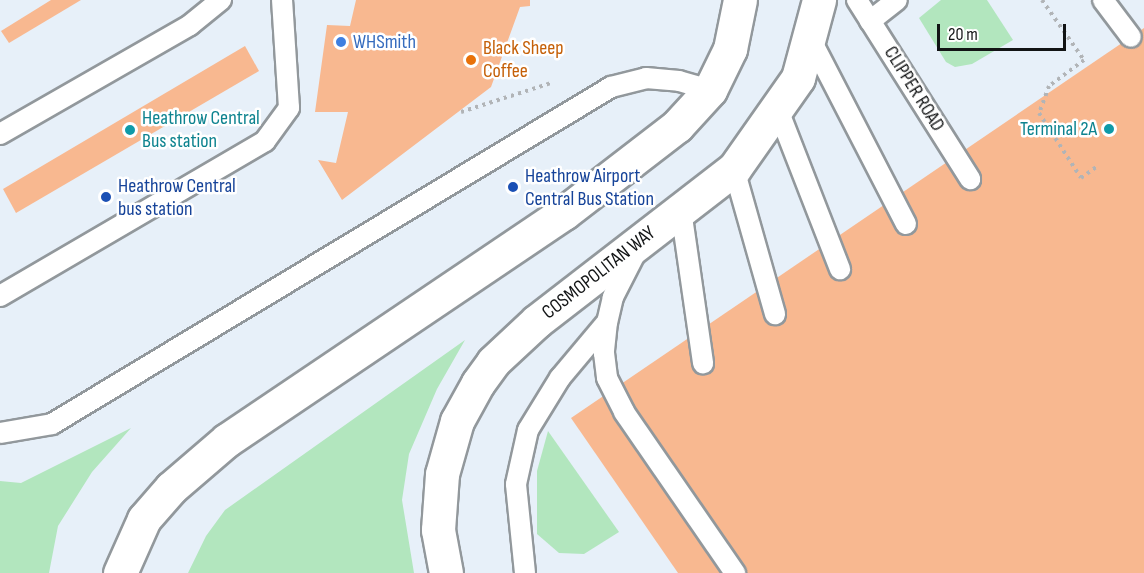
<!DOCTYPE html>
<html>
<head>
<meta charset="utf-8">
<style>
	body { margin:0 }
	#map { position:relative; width:1144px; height:573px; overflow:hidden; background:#f7fbfe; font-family:"Sofia Sans Condensed",sans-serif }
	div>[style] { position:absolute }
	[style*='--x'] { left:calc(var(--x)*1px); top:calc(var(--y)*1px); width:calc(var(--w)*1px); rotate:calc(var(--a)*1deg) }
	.built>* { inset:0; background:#e7f0f9 }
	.green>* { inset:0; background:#b2e6be }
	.building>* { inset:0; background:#f8b890 }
	.path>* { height:4px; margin-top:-2px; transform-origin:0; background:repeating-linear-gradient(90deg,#b1b4b7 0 3px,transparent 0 7.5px) }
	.roads { filter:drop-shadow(2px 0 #92989c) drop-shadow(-2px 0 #92989c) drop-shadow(0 2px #92989c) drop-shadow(0 -2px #92989c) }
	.lane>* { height:20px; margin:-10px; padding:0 10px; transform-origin:10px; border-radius:10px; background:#fff }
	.street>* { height:33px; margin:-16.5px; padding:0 16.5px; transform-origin:16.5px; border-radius:16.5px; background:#fff }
	.secondary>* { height:33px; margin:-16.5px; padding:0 16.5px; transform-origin:16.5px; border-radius:16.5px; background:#fff }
	.dots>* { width:16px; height:16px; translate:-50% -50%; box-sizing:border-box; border:3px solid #fff; border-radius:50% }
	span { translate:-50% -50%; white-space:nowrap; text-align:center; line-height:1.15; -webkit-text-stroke:5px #fff; paint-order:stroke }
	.shop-label { font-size:20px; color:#366cbe }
	.left { translate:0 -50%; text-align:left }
	.food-label { font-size:20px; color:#c56008 }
	.street-label { font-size:20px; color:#121415 }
	.culture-label { font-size:20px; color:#0d838f }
	.right { translate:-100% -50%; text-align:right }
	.transit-label { font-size:20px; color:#164399 }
	.scale { position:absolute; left:937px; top:24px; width:129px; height:27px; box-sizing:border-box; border:3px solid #121415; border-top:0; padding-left:8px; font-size:18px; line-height:21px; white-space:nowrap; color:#121415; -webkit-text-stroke:4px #fff; paint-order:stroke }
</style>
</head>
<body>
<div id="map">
	<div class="built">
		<div style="clip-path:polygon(0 0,1144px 0,1144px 573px,0 573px)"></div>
	</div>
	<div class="green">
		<div style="clip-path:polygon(941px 0,987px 0,1013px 40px,972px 64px,955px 67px,946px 62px,919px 18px)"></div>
		<div style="clip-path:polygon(465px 340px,437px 389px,409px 454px,402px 500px,414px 573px,188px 573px,206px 536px,225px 510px)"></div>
		<div style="clip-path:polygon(131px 428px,92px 472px,58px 526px,49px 573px,0 573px,0 481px,21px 483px)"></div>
		<div style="clip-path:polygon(548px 431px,619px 532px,584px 554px,559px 553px,537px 534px,537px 471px)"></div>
	</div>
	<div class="building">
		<div style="clip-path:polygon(51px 0,81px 0,9px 43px,1px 31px)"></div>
		<div style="clip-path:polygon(356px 0,530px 0,530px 6px,520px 7px,491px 87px,342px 200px,318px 160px,336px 163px,348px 112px,315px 112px,327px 25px,350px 26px)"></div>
		<div style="clip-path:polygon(1144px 28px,1144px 573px,678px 573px,571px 418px)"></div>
		<div style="clip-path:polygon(245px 46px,259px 71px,16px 213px,3px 189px)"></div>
	</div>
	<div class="path">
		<div style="--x:1042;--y:0;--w:73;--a:55"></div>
		<div style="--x:1084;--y:60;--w:44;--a:143.4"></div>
		<div style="--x:1049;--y:86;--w:29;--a:110"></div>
		<div style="--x:1039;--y:113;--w:77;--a:57.1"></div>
		<div style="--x:1081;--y:178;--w:22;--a:-36"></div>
		<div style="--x:461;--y:112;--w:95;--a:-17.9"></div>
	</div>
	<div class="roads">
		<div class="lane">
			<div style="--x:857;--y:0;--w:212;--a:57.7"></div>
			<div style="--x:1103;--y:0;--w:46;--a:52.9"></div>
			<div style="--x:870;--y:21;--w:34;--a:-38"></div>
			<div style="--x:811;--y:40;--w:207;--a:62.7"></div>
			<div style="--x:778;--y:110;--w:171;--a:68.7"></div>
			<div style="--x:0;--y:134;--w:219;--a:-29.8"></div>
			<div style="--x:190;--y:25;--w:40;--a:-39"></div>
			<div style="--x:734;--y:169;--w:151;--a:74.2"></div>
			<div style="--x:681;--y:210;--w:155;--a:81.8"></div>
			<div style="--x:636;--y:252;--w:51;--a:117.1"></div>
			<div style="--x:613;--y:297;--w:26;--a:103"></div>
			<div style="--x:607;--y:322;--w:31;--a:96"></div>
			<div style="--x:604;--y:353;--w:25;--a:83"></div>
			<div style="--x:607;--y:378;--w:38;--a:63"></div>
			<div style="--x:624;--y:412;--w:196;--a:55.4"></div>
			<div style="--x:0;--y:296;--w:307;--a:-30.3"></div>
			<div style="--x:265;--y:141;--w:41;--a:-54"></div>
			<div style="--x:289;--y:108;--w:108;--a:-93.7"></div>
			<div style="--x:0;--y:433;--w:53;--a:-9.8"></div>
			<div style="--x:52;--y:424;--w:653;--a:-31.08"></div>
			<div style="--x:611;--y:87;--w:36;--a:-14"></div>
			<div style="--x:646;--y:78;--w:33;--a:5"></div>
			<div style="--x:679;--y:81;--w:32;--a:16"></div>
			<div style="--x:525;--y:573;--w:89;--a:-95.8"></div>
			<div style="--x:516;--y:484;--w:55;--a:-77.5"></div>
			<div style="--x:528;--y:430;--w:61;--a:-58.4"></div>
			<div style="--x:560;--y:378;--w:73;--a:-50"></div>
		</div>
		<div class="street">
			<div style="--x:446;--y:573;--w:44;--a:-100.5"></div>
			<div style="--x:438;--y:530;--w:56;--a:-85.9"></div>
			<div style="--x:442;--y:474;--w:55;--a:-74.2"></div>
			<div style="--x:457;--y:421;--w:43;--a:-61.1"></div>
			<div style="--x:478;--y:383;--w:26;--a:-54"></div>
			<div style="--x:493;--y:362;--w:60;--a:-43"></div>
			<div style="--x:537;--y:321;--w:249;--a:-37.7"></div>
			<div style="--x:734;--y:169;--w:111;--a:-54.9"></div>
			<div style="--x:798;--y:78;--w:81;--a:-74.9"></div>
		</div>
		<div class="secondary">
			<div style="--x:120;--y:573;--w:59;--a:-66"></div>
			<div style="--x:144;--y:519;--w:41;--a:-48.9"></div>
			<div style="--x:171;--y:488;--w:74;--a:-40.6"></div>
			<div style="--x:227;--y:440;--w:406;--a:-34"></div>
			<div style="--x:564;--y:213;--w:143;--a:-37.6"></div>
			<div style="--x:677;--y:126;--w:49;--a:-47.5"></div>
			<div style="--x:710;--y:90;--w:46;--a:-64"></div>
			<div style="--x:730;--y:49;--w:50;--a:-78.5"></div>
		</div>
	</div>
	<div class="dots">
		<div style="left:341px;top:42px;background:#3f7fe0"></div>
		<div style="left:471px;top:60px;background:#e8710a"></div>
		<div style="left:1109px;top:129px;background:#0f9aa8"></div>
		<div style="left:130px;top:130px;background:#0f9aa8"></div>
		<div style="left:513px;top:187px;background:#1a4fb4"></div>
		<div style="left:106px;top:197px;background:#1a4fb4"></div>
	</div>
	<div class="shop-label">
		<span class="left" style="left:353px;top:42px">WHSmith</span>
	</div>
	<div class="food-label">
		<span class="left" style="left:483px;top:60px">Black Sheep<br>Coffee</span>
	</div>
	<div class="street-label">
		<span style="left:914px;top:89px;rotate:58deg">CLIPPER ROAD</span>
		<span style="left:599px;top:273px;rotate:-38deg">COSMOPOLITAN WAY</span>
	</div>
	<div class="culture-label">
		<span class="left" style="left:142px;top:130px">Heathrow Central<br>Bus station</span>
		<span class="right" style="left:1097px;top:129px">Terminal 2A</span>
	</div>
	<div class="transit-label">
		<span class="left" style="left:525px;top:188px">Heathrow Airport<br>Central Bus Station</span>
		<span class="left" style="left:118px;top:198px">Heathrow Central<br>bus station</span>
	</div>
	<div class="scale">20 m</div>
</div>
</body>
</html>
